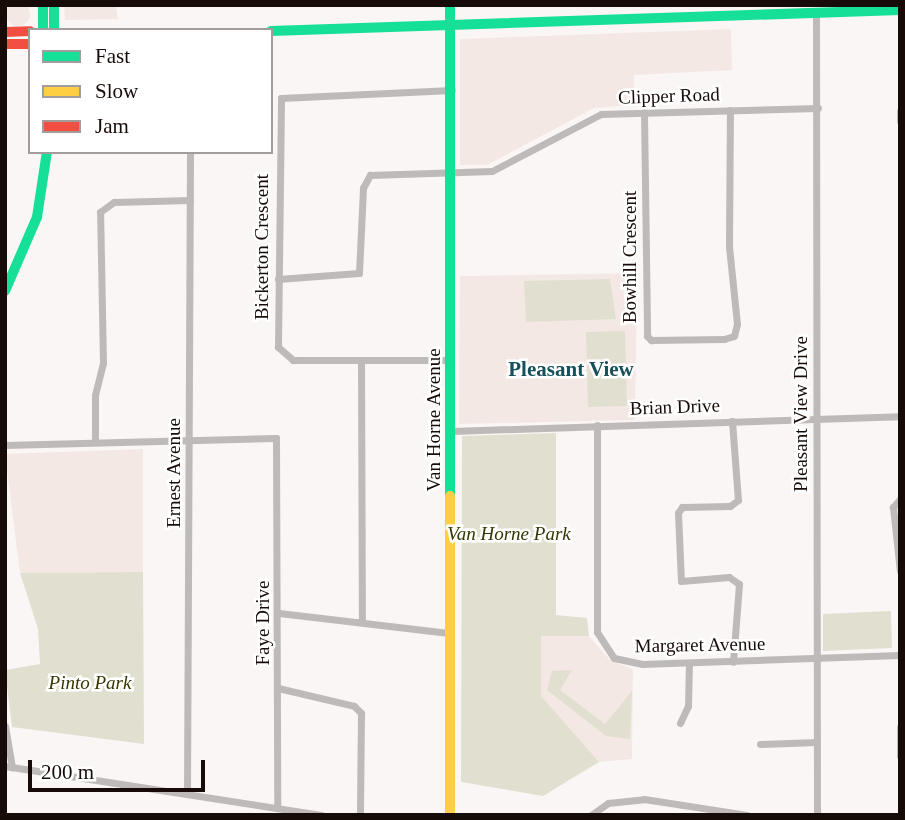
<!DOCTYPE html>
<html>
<head>
<meta charset="utf-8">
<style>
	body { margin:0 }
	#map { position:relative; width:905px; height:820px; overflow:hidden; background:#faf6f5; font-family:"Times New Roman",serif }
	div>[style] { position:absolute }
	[style*='--x'] { left:calc(var(--x)*1px); top:calc(var(--y)*1px); width:calc(var(--w)*1px); rotate:calc(var(--a)*1deg) }
	.built>* { inset:0; background:#f4e8e4 }
	.round { border-radius:50% }
	.green>* { inset:0; background:#e1dfd0 }
	.street>* { height:7px; margin:-3.5px; padding:0 3.5px; transform-origin:3.5px; border-radius:3.5px; background:#bfbaba }
	.fast>* { height:10px; margin:-5px; padding:0 5px; transform-origin:5px; border-radius:5px; background:#16e098 }
	.slow>* { height:10px; margin:-5px; padding:0 5px; transform-origin:5px; border-radius:5px; background:#ffcf43 }
	.jam>* { height:10px; margin:-5px; padding:0 5px; transform-origin:5px; border-radius:5px; background:#f24e42 }
	span { translate:-50% -50%; white-space:nowrap; text-align:center; line-height:1.15; -webkit-text-stroke:5px #fff; paint-order:stroke }
	.street-label { font-size:19px; color:#170b07 }
	.park-label { font-size:19px; color:#373500; font-style:italic }
	.neighbourhood-label { font-size:21px; color:#16515a; font-weight:700 }
	.frame { position:absolute; inset:0; border:7px solid #170b07; pointer-events:none }
	.legend { position:absolute; left:28px; top:28px; width:245px; height:126px; box-sizing:border-box; background:#fff; border:2px solid #a29d9c; margin:0; padding:9px 12px; list-style:none; font-size:21px; color:#170b07 }
	.legend li { display:flex; align-items:center; gap:14px; height:35px }
	.legend b { width:35px; border:2px solid #a29d9c }
	.scale { position:absolute; left:28px; top:760px; width:177px; height:32px; box-sizing:border-box; border:4px solid #170b07; border-top:0; padding-left:9px; font-size:21px; line-height:24px; white-space:nowrap; color:#170b07; -webkit-text-stroke:5px #fff; paint-order:stroke }
</style>
</head>
<body>
<div id="map">
	<div class="built">
		<div class="round" style="left:6px;top:2px;width:24px;height:24px"></div>
		<div style="clip-path:polygon(64px 5px,116px 5px,118px 19px,65px 20px)"></div>
		<div style="clip-path:polygon(731px 29px,732px 70px,634px 75px,634px 105px,594px 108px,487px 165px,460px 165px,460px 39px)"></div>
		<div style="clip-path:polygon(637px 273px,635px 420px,459px 424px,460px 276px)"></div>
		<div style="clip-path:polygon(143px 449px,143px 572px,20px 573px,5px 454px)"></div>
		<div style="clip-path:polygon(541px 635px,589px 636px,611px 661px,633px 669px,632px 759px,599px 762px,557px 719px,541px 696px)"></div>
	</div>
	<div class="green">
		<div style="clip-path:polygon(610px 279px,616px 319px,526px 322px,524px 281px)"></div>
		<div style="clip-path:polygon(625px 331px,627px 406px,588px 407px,586px 332px)"></div>
		<div style="clip-path:polygon(556px 433px,556px 615px,587px 618px,589px 636px,541px 636px,541px 696px,599px 762px,543px 796px,461px 782px,462px 436px)"></div>
		<div style="clip-path:polygon(143px 572px,144px 744px,12px 727px,5px 670px,40px 664px,38px 629px,20px 573px)"></div>
		<div style="clip-path:polygon(891px 611px,892px 648px,823px 651px,823px 614px)"></div>
		<div style="clip-path:polygon(572px 670px,560px 690px,605px 724px,632px 691px,630px 739px,606px 736px,547px 690px,552px 671px)"></div>
	</div>
	<div class="street">
		<div style="--x:816;--y:13;--w:802;--a:89.93"></div>
		<div style="--x:900;--y:111;--w:10;--a:90"></div>
		<div style="--x:644;--y:112;--w:224;--a:89.2"></div>
		<div style="--x:647;--y:336;--w:6;--a:45"></div>
		<div style="--x:651;--y:340;--w:73;--a:-0.8"></div>
		<div style="--x:724;--y:339;--w:10;--a:-17"></div>
		<div style="--x:734;--y:336;--w:12;--a:-76"></div>
		<div style="--x:737;--y:324;--w:78;--a:-95.9"></div>
		<div style="--x:729;--y:246;--w:136;--a:-89.6"></div>
		<div style="--x:278;--y:279;--w:81;--a:-4.2"></div>
		<div style="--x:359;--y:273;--w:85;--a:-87.3"></div>
		<div style="--x:363;--y:188;--w:15;--a:-62"></div>
		<div style="--x:370;--y:175;--w:122;--a:-1.9"></div>
		<div style="--x:492;--y:171;--w:123;--a:-27.6"></div>
		<div style="--x:601;--y:114;--w:217;--a:-1.6"></div>
		<div style="--x:361;--y:360;--w:262;--a:89.8"></div>
		<div style="--x:451;--y:360;--w:158;--a:180"></div>
		<div style="--x:293;--y:360;--w:20;--a:-139"></div>
		<div style="--x:278;--y:347;--w:249;--a:-89.3"></div>
		<div style="--x:281;--y:98;--w:171;--a:-2.7"></div>
		<div style="--x:732;--y:421;--w:79;--a:85.7"></div>
		<div style="--x:738;--y:500;--w:10;--a:143"></div>
		<div style="--x:730;--y:506;--w:48;--a:178.8"></div>
		<div style="--x:682;--y:507;--w:7;--a:124"></div>
		<div style="--x:678;--y:513;--w:68;--a:87.5"></div>
		<div style="--x:681;--y:581;--w:48;--a:-4.8"></div>
		<div style="--x:729;--y:577;--w:12;--a:35"></div>
		<div style="--x:739;--y:584;--w:78;--a:94.4"></div>
		<div style="--x:597;--y:425;--w:207;--a:90"></div>
		<div style="--x:597;--y:632;--w:31;--a:57"></div>
		<div style="--x:614;--y:658;--w:29;--a:12"></div>
		<div style="--x:642;--y:664;--w:258;--a:-2"></div>
		<div style="--x:452;--y:431;--w:448;--a:-1.9"></div>
		<div style="--x:95;--y:440;--w:45;--a:-90"></div>
		<div style="--x:95;--y:395;--w:33;--a:-76"></div>
		<div style="--x:103;--y:363;--w:151;--a:-91.1"></div>
		<div style="--x:100;--y:212;--w:17;--a:-36"></div>
		<div style="--x:114;--y:202;--w:76;--a:-1.5"></div>
		<div style="--x:5;--y:445;--w:271;--a:-1.5"></div>
		<div style="--x:276;--y:438;--w:369;--a:89.8"></div>
		<div style="--x:900;--y:499;--w:11;--a:131"></div>
		<div style="--x:893;--y:507;--w:64;--a:83.8"></div>
		<div style="--x:279;--y:613;--w:171;--a:6.7"></div>
		<div style="--x:278;--y:688;--w:78;--a:13.3"></div>
		<div style="--x:354;--y:706;--w:10;--a:45"></div>
		<div style="--x:361;--y:713;--w:102;--a:90.6"></div>
		<div style="--x:680;--y:723;--w:19;--a:-65"></div>
		<div style="--x:688;--y:706;--w:43;--a:-88.7"></div>
		<div style="--x:5;--y:726;--w:42;--a:80.3"></div>
		<div style="--x:900;--y:727;--w:29;--a:90"></div>
		<div style="--x:760;--y:744;--w:57;--a:-2"></div>
		<div style="--x:5;--y:766;--w:320;--a:8.8"></div>
		<div style="--x:187;--y:794;--w:642;--a:-89.73"></div>
		<div style="--x:591;--y:815;--w:21;--a:-35"></div>
		<div style="--x:608;--y:803;--w:36;--a:-6"></div>
		<div style="--x:644;--y:799;--w:104;--a:8.8"></div>
	</div>
	<div class="fast">
		<div style="--x:43;--y:5;--w:25;--a:90"></div>
		<div style="--x:54;--y:5;--w:25;--a:90"></div>
		<div style="--x:450;--y:5;--w:491;--a:90"></div>
		<div style="--x:271;--y:31;--w:629;--a:-1.91"></div>
		<div style="--x:5;--y:291;--w:81;--a:-66.6"></div>
		<div style="--x:37;--y:217;--w:66;--a:-81.3"></div>
	</div>
	<div class="slow">
		<div style="--x:450;--y:496;--w:319;--a:90"></div>
	</div>
	<div class="jam">
		<div style="--x:5;--y:32;--w:25;--a:-2"></div>
		<div style="--x:5;--y:44;--w:25;--a:0"></div>
	</div>
	<div class="street-label">
		<span style="left:669px;top:96px;rotate:-2deg">Clipper Road</span>
		<span style="left:262px;top:247px;rotate:-90deg">Bickerton Crescent</span>
		<span style="left:630px;top:257px;rotate:-90deg">Bowhill Crescent</span>
		<span style="left:675px;top:407px;rotate:-2deg">Brian Drive</span>
		<span style="left:801px;top:414px;rotate:-90deg">Pleasant View Drive</span>
		<span style="left:434px;top:420px;rotate:-90deg">Van Horne Avenue</span>
		<span style="left:174px;top:473px;rotate:-90deg">Ernest Avenue</span>
		<span style="left:263px;top:623px;rotate:-90deg">Faye Drive</span>
		<span style="left:700px;top:645px;rotate:-1deg">Margaret Avenue</span>
	</div>
	<div class="park-label">
		<span style="left:509px;top:534px">Van Horne Park</span>
		<span style="left:90px;top:683px">Pinto Park</span>
	</div>
	<div class="neighbourhood-label">
		<span style="left:571px;top:369px">Pleasant View</span>
	</div>
	<div class="frame"></div>
	<ul class="legend">
	<li><b style="height:9px;background:#16e098"></b>Fast</li>
	<li><b style="height:9px;background:#ffcf43"></b>Slow</li>
	<li><b style="height:9px;background:#f24e42"></b>Jam</li>
	</ul>
	<div class="scale">200 m</div>
</div>
</body>
</html>
